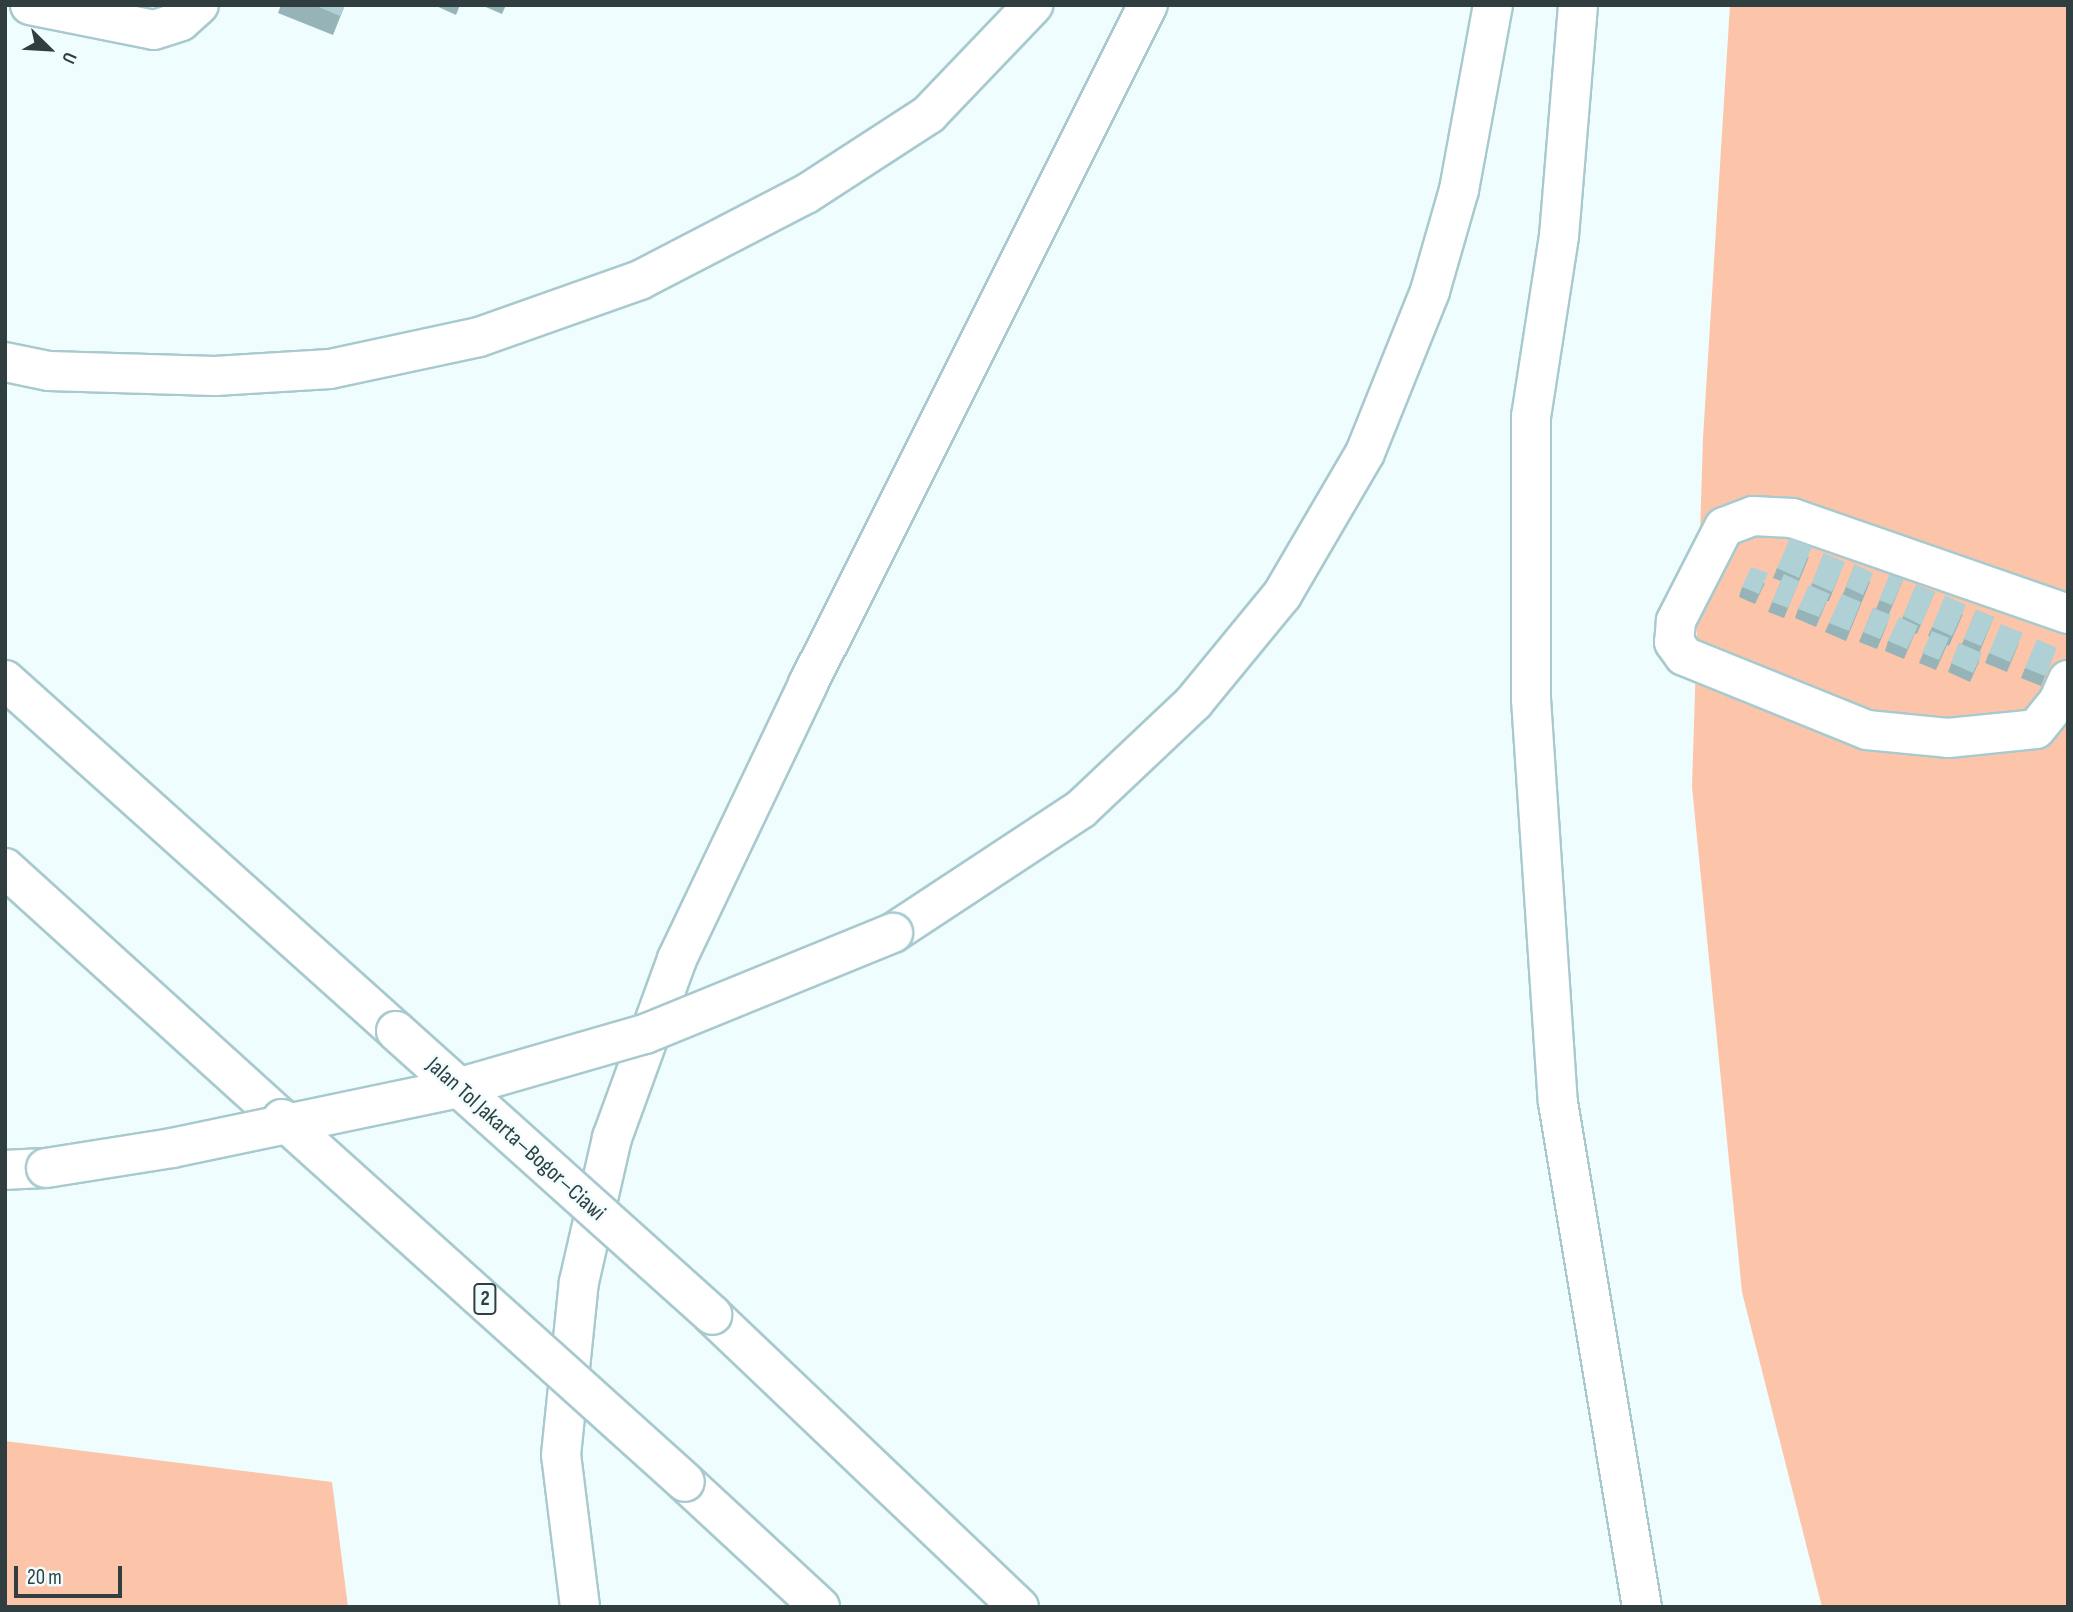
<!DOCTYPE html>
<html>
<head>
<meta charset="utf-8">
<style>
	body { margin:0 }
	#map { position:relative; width:2073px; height:1612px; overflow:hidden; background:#effdff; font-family:"Sofia Sans Condensed",sans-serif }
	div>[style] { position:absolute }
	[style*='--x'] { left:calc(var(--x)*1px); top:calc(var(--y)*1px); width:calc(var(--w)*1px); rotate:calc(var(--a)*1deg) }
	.green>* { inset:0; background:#fcc5aa }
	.roads { filter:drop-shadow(2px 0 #a8cacf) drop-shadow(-2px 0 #a8cacf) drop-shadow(0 2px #a8cacf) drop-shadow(0 -2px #a8cacf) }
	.minor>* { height:38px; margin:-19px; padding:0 19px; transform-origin:19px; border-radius:19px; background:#fff }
	.highway>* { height:38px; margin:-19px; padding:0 19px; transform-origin:19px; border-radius:19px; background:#fff }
	.bridges { filter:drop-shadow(2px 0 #a8cacf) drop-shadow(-2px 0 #a8cacf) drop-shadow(0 2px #a8cacf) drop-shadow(0 -2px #a8cacf) }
	.highway-bridge>* { height:38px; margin:-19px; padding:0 19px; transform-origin:19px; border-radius:19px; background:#fff }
	.wall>* { inset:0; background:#96b4b8 }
	.building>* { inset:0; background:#afd1d6 }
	span { translate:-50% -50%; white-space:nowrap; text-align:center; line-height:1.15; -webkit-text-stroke:5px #effdff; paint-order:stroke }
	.shield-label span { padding:2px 5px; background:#effdff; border:2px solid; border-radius:5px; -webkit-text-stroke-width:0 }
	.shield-label { font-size:21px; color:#313e40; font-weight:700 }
	.street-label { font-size:23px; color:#313e40 }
	.frame { position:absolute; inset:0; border:7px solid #313e40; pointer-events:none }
	.north { position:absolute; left:14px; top:14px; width:70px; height:70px; -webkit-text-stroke:5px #effdff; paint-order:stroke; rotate:114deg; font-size:19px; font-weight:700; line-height:28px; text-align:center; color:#313e40 }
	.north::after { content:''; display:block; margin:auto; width:24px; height:32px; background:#313e40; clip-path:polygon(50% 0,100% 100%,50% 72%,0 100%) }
	.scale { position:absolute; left:14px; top:1566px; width:108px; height:32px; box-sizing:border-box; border:4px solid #313e40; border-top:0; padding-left:9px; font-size:21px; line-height:24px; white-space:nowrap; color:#313e40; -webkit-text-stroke:5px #effdff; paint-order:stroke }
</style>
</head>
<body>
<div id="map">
	<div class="green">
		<div style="clip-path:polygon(1730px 5px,2068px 5px,2068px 1607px,1822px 1607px,1742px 1292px,1692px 787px,1703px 438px)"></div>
		<div style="clip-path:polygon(5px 1441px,332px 1482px,348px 1607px,5px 1607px)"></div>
	</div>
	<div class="roads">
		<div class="minor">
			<div style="--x:30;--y:5;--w:126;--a:11.4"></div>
			<div style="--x:154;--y:30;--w:28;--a:-18"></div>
			<div style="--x:181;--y:21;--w:24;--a:-42"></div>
			<div style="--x:2068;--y:614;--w:292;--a:-160.8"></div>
			<div style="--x:1792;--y:518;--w:39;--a:-177"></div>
			<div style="--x:1753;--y:516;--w:31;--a:159"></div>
			<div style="--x:1724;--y:527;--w:106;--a:117.1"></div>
			<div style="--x:1676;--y:621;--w:21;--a:95"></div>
			<div style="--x:1674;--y:642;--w:17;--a:54"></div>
			<div style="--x:1684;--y:656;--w:197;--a:22"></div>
			<div style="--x:1867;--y:730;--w:81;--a:5.6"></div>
			<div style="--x:1948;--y:738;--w:88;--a:-5.8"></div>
			<div style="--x:2036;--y:729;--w:35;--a:-51"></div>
			<div style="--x:2058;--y:702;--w:24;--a:-66"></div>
		</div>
		<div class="highway">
			<div style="--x:1578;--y:5;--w:232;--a:94.7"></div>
			<div style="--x:1559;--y:236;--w:182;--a:98.8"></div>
			<div style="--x:1531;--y:416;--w:283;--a:90"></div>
			<div style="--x:1531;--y:699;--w:404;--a:86.2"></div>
			<div style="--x:1558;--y:1102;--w:512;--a:80.56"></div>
			<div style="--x:5;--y:362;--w:45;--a:11.6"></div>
			<div style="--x:49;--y:371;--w:166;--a:1.7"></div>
			<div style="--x:215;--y:376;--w:115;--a:-3.5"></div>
			<div style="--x:330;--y:369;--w:152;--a:-12.1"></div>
			<div style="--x:479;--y:337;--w:171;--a:-19.5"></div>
			<div style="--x:640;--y:280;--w:187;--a:-27.4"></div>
			<div style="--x:806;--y:194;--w:147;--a:-33"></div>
			<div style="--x:929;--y:114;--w:151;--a:-46.3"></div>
			<div style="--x:5;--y:680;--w:525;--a:41.91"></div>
			<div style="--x:5;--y:868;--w:374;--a:42.2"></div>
			<div style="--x:893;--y:933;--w:225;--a:-33.4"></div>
			<div style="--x:1081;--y:809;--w:156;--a:-43.4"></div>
			<div style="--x:1194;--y:702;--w:139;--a:-50.6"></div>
			<div style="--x:1282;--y:595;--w:164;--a:-59.7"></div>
			<div style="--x:1365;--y:453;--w:175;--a:-68.1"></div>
			<div style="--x:1430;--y:291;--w:105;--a:-74"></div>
			<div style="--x:1459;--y:190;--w:188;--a:-79.6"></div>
			<div style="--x:5;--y:1170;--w:41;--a:-2.8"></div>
			<div style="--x:712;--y:1315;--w:424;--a:43.6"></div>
			<div style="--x:685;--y:1482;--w:184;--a:42.8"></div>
			<div style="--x:580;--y:1607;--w:153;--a:-97.1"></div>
			<div style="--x:561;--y:1455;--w:174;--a:-84.1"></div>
			<div style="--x:579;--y:1282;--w:148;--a:-77.1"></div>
			<div style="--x:612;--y:1138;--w:190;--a:-70"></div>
			<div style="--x:677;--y:959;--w:305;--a:-64.5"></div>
			<div style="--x:808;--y:684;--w:759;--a:-63.4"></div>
		</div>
	</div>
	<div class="bridges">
		<div class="highway-bridge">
			<div style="--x:396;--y:1031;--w:425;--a:41.9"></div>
			<div style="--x:282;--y:1119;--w:542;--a:42.01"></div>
			<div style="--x:46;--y:1168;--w:128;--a:-9"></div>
			<div style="--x:172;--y:1148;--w:288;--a:-11.8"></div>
			<div style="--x:454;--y:1089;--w:199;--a:-16.1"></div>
			<div style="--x:645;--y:1034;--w:268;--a:-22.2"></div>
		</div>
	</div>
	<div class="wall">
		<div style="clip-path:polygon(281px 5px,345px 5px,333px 35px,278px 13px)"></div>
		<div style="clip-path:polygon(434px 5px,460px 5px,456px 15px)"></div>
		<div style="clip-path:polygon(481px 5px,506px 5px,502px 14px)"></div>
		<div style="clip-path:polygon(1824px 553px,1841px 571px,1829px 601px,1827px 601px,1816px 627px,1795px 618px,1798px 609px,1811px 586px)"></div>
		<div style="clip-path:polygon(1809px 557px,1784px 618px,1768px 612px,1781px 581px,1773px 578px,1777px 568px)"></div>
		<div style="clip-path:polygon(1855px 564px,1870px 582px,1846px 641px,1825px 632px,1829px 623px,1843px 594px)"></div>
		<div style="clip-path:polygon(1890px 574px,1903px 580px,1889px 614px,1887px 625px,1877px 649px,1859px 642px,1873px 608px,1876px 609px)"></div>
		<div style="clip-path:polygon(1765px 583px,1755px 604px,1739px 597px,1742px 587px)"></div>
		<div style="clip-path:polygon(1916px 585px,1935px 592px,1917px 634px,1915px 633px,1904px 659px,1885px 651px,1888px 641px,1902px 619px)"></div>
		<div style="clip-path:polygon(1976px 610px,1994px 617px,1980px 651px,1979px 662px,1970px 682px,1948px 672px,1959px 643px,1962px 644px)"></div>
		<div style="clip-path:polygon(1963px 614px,1949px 646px,1947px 645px,1936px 670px,1919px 663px,1930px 637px,1928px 636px,1932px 627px)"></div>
		<div style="clip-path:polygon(2019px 643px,2007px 672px,1985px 663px,1989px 653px)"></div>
		<div style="clip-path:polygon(2053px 657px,2041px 686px,2021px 678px,2025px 668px)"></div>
	</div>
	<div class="building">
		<div style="clip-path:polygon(314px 5px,345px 5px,340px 16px)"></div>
		<div style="clip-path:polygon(1790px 538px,1812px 547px,1799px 578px,1777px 568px)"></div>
		<div style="clip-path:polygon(1824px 553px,1845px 562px,1832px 592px,1812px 583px)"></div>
		<div style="clip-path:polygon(1855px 564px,1873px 573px,1863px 595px,1846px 587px)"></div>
		<div style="clip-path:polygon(1751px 567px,1768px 573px,1759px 594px,1742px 587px)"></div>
		<div style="clip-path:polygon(1784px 574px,1799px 581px,1788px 608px,1772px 602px)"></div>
		<div style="clip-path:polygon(1890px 574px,1903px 580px,1892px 605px,1879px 600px)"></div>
		<div style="clip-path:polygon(1809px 585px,1830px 594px,1819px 617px,1798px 609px)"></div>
		<div style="clip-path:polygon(1916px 585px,1935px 592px,1921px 625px,1903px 616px)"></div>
		<div style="clip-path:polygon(1842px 594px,1861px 602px,1849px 631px,1829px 623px)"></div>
		<div style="clip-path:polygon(1945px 595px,1966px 605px,1952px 636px,1932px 627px)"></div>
		<div style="clip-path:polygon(1873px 608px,1891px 615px,1880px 639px,1863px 632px)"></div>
		<div style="clip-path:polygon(1976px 610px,1994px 617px,1981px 646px,1964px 639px)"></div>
		<div style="clip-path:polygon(1899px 617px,1918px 626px,1907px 649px,1888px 641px)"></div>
		<div style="clip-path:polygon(2001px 624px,2023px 633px,2010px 662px,1989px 653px)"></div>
		<div style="clip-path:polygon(1932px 631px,1949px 638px,1939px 660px,1922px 653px)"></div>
		<div style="clip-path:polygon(2037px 639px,2057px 648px,2045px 676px,2025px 668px)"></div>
		<div style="clip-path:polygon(1959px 643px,1982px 653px,1973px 673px,1951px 663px)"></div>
	</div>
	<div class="shield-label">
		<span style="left:485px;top:1299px">2</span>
	</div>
	<div class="street-label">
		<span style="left:516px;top:1139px;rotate:42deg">Jalan Tol Jakarta–Bogor–Ciawi</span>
	</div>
	<div class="frame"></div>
	<div class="north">U</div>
	<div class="scale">20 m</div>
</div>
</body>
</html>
